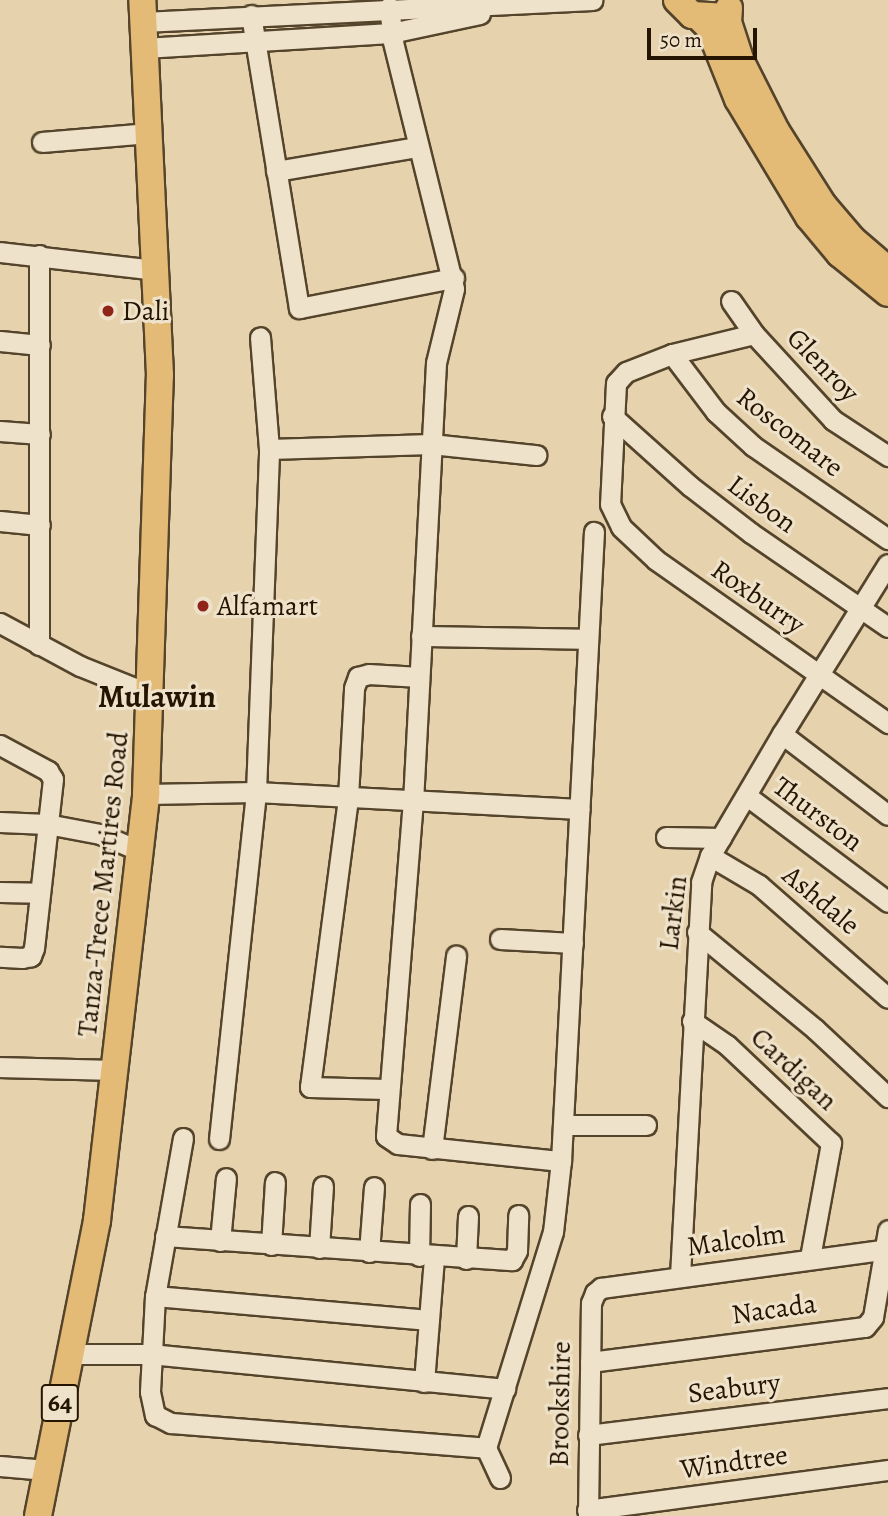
<!DOCTYPE html>
<html>
<head>
<meta charset="utf-8">
<style>
	body { margin:0 }
	#map { position:relative; width:888px; height:1516px; overflow:hidden; background:#e6d3ad; font-family:Alegreya,serif }
	div>[style] { position:absolute }
	[style*='--x'] { left:calc(var(--x)*1px); top:calc(var(--y)*1px); width:calc(var(--w)*1px); rotate:calc(var(--a)*1deg) }
	.roads { filter:drop-shadow(2px 0 #54442b) drop-shadow(-2px 0 #54442b) drop-shadow(0 2px #54442b) drop-shadow(0 -2px #54442b) }
	.minor>* { height:19px; margin:-9.5px; padding:0 9.5px; transform-origin:9.5px; border-radius:9.5px; background:#efe2ca }
	.major>* { height:26px; margin:-13px; padding:0 13px; transform-origin:13px; border-radius:13px; background:#e3ba76 }
	.dots>* { width:19px; height:19px; translate:-50% -50%; box-sizing:border-box; border:4px solid #efe2ca; border-radius:50% }
	span { translate:-50% -50%; white-space:nowrap; text-align:center; line-height:1.15; -webkit-text-stroke:6px #efe2ca; paint-order:stroke }
	.shield-label span { padding:2px 5px; background:#efe2ca; border:2px solid; border-radius:5px; -webkit-text-stroke-width:0 }
	.shield-label { font-size:26px; color:#241400; font-weight:700 }
	.poi-label { font-size:28px; color:#241400 }
	.left { translate:0 -50%; text-align:left }
	.street-label { font-size:28px; color:#241400 }
	.quarter-label { font-size:32px; color:#241400; font-weight:700 }
	.scale { position:absolute; left:647px; top:28px; width:110px; height:32px; box-sizing:border-box; border:4px solid #241400; border-top:0; padding-left:9px; font-size:21px; line-height:24px; white-space:nowrap; color:#241400; -webkit-text-stroke:5px #efe2ca; paint-order:stroke }
</style>
</head>
<body>
<div id="map">
	<div class="roads">
		<div class="minor">
			<div style="--x:389;--y:7;--w:35;--a:83"></div>
			<div style="--x:393;--y:42;--w:254;--a:76.1"></div>
			<div style="--x:454;--y:289;--w:76;--a:103.7"></div>
			<div style="--x:436;--y:363;--w:438;--a:93"></div>
			<div style="--x:413;--y:800;--w:337;--a:94.6"></div>
			<div style="--x:386;--y:1136;--w:14;--a:34"></div>
			<div style="--x:398;--y:1144;--w:164;--a:6"></div>
			<div style="--x:251;--y:15;--w:297;--a:80.7"></div>
			<div style="--x:299;--y:308;--w:158;--a:-11"></div>
			<div style="--x:143;--y:22;--w:450;--a:-2.8"></div>
			<div style="--x:144;--y:48;--w:247;--a:-3.5"></div>
			<div style="--x:391;--y:33;--w:91;--a:-12.1"></div>
			<div style="--x:42;--y:142;--w:107;--a:-4.8"></div>
			<div style="--x:276;--y:171;--w:143;--a:-9.7"></div>
			<div style="--x:0;--y:252;--w:157;--a:6.6"></div>
			<div style="--x:39;--y:255;--w:390;--a:90"></div>
			<div style="--x:731;--y:301;--w:40;--a:55.1"></div>
			<div style="--x:754;--y:334;--w:117;--a:47.4"></div>
			<div style="--x:833;--y:420;--w:66;--a:33.2"></div>
			<div style="--x:754;--y:334;--w:84;--a:166.3"></div>
			<div style="--x:672;--y:354;--w:49;--a:158.6"></div>
			<div style="--x:626;--y:372;--w:15;--a:132"></div>
			<div style="--x:616;--y:383;--w:121;--a:92.8"></div>
			<div style="--x:610;--y:504;--w:25;--a:64"></div>
			<div style="--x:621;--y:527;--w:48;--a:43.3"></div>
			<div style="--x:656;--y:560;--w:284;--a:35.1"></div>
			<div style="--x:0;--y:341;--w:40;--a:5.7"></div>
			<div style="--x:672;--y:354;--w:73;--a:52.8"></div>
			<div style="--x:716;--y:412;--w:50;--a:42.6"></div>
			<div style="--x:753;--y:446;--w:164;--a:34.6"></div>
			<div style="--x:612;--y:416;--w:105;--a:41.9"></div>
			<div style="--x:690;--y:486;--w:77;--a:37.6"></div>
			<div style="--x:751;--y:533;--w:166;--a:34.5"></div>
			<div style="--x:0;--y:431;--w:40;--a:4.3"></div>
			<div style="--x:269;--y:449;--w:162;--a:-1.8"></div>
			<div style="--x:431;--y:444;--w:106;--a:6"></div>
			<div style="--x:0;--y:521;--w:40;--a:5.7"></div>
			<div style="--x:0;--y:623;--w:91;--a:28.3"></div>
			<div style="--x:80;--y:666;--w:78;--a:21.9"></div>
			<div style="--x:421;--y:636;--w:166;--a:1"></div>
			<div style="--x:782;--y:734;--w:133;--a:37.4"></div>
			<div style="--x:0;--y:745;--w:55;--a:28.4"></div>
			<div style="--x:48;--y:771;--w:9;--a:58"></div>
			<div style="--x:53;--y:779;--w:170;--a:96.4"></div>
			<div style="--x:34;--y:948;--w:9;--a:111"></div>
			<div style="--x:31;--y:956;--w:9;--a:167"></div>
			<div style="--x:22;--y:958;--w:22;--a:-177"></div>
			<div style="--x:146;--y:794;--w:110;--a:-1"></div>
			<div style="--x:256;--y:792;--w:324;--a:3"></div>
			<div style="--x:747;--y:796;--w:176;--a:36.9"></div>
			<div style="--x:0;--y:822;--w:47;--a:2.4"></div>
			<div style="--x:47;--y:824;--w:54;--a:10.7"></div>
			<div style="--x:100;--y:834;--w:41;--a:22.8"></div>
			<div style="--x:666;--y:837;--w:55;--a:1"></div>
			<div style="--x:710;--y:856;--w:57;--a:30.6"></div>
			<div style="--x:759;--y:885;--w:171;--a:41.2"></div>
			<div style="--x:0;--y:892;--w:39;--a:1"></div>
			<div style="--x:697;--y:932;--w:153;--a:39.4"></div>
			<div style="--x:815;--y:1029;--w:100;--a:43"></div>
			<div style="--x:500;--y:939;--w:73;--a:3.1"></div>
			<div style="--x:692;--y:1021;--w:42;--a:34.4"></div>
			<div style="--x:727;--y:1045;--w:143;--a:43.3"></div>
			<div style="--x:831;--y:1143;--w:116;--a:100.4"></div>
			<div style="--x:0;--y:1067;--w:115;--a:1.5"></div>
			<div style="--x:386;--y:1089;--w:76;--a:-178.5"></div>
			<div style="--x:310;--y:1087;--w:292;--a:-82.5"></div>
			<div style="--x:348;--y:797;--w:109;--a:-86.8"></div>
			<div style="--x:354;--y:688;--w:12;--a:-70"></div>
			<div style="--x:358;--y:677;--w:11;--a:-15"></div>
			<div style="--x:369;--y:674;--w:50;--a:3.4"></div>
			<div style="--x:563;--y:1125;--w:83;--a:0"></div>
			<div style="--x:183;--y:1138;--w:160;--a:100"></div>
			<div style="--x:155;--y:1296;--w:96;--a:93"></div>
			<div style="--x:150;--y:1392;--w:24;--a:78"></div>
			<div style="--x:155;--y:1415;--w:18;--a:27"></div>
			<div style="--x:171;--y:1423;--w:316;--a:4.5"></div>
			<div style="--x:219;--y:1139;--w:349;--a:-83.9"></div>
			<div style="--x:256;--y:792;--w:343;--a:-87.8"></div>
			<div style="--x:269;--y:449;--w:112;--a:-94.6"></div>
			<div style="--x:432;--y:1149;--w:195;--a:-82.9"></div>
			<div style="--x:165;--y:1236;--w:348;--a:4"></div>
			<div style="--x:512;--y:1260;--w:10;--a:-61"></div>
			<div style="--x:517;--y:1251;--w:36;--a:-88"></div>
			<div style="--x:220;--y:1241;--w:63;--a:-84.6"></div>
			<div style="--x:271;--y:1245;--w:63;--a:-86.4"></div>
			<div style="--x:319;--y:1248;--w:62;--a:-86.3"></div>
			<div style="--x:369;--y:1252;--w:65;--a:-85.6"></div>
			<div style="--x:419;--y:1256;--w:52;--a:-88.9"></div>
			<div style="--x:466;--y:1259;--w:43;--a:-87.3"></div>
			<div style="--x:680;--y:1276;--w:395;--a:-86.9"></div>
			<div style="--x:701;--y:882;--w:28;--a:-71"></div>
			<div style="--x:710;--y:856;--w:142;--a:-59.5"></div>
			<div style="--x:782;--y:734;--w:200;--a:-58.1"></div>
			<div style="--x:155;--y:1296;--w:275;--a:5"></div>
			<div style="--x:70;--y:1354;--w:80;--a:0"></div>
			<div style="--x:150;--y:1354;--w:357;--a:5.6"></div>
			<div style="--x:590;--y:1362;--w:277;--a:-7.3"></div>
			<div style="--x:865;--y:1327;--w:13;--a:-51"></div>
			<div style="--x:873;--y:1317;--w:88;--a:-80.2"></div>
			<div style="--x:424;--y:1382;--w:125;--a:-85.4"></div>
			<div style="--x:588;--y:1435;--w:302;--a:-7"></div>
			<div style="--x:0;--y:1466;--w:46;--a:5"></div>
			<div style="--x:500;--y:1478;--w:33;--a:-115"></div>
			<div style="--x:486;--y:1448;--w:226;--a:-72.8"></div>
			<div style="--x:553;--y:1232;--w:71;--a:-83.6"></div>
			<div style="--x:561;--y:1161;--w:630;--a:-87"></div>
			<div style="--x:587;--y:1510;--w:304;--a:-7.6"></div>
			<div style="--x:588;--y:1516;--w:213;--a:-89.2"></div>
			<div style="--x:591;--y:1303;--w:11;--a:-68"></div>
			<div style="--x:595;--y:1293;--w:8;--a:-40"></div>
			<div style="--x:601;--y:1288;--w:290;--a:-7.7"></div>
		</div>
		<div class="major">
			<div style="--x:677;--y:0;--w:21;--a:45"></div>
			<div style="--x:692;--y:15;--w:22;--a:3"></div>
			<div style="--x:729;--y:8;--w:14;--a:94"></div>
			<div style="--x:728;--y:22;--w:42;--a:72"></div>
			<div style="--x:741;--y:62;--w:77;--a:63.1"></div>
			<div style="--x:776;--y:131;--w:88;--a:57.6"></div>
			<div style="--x:823;--y:205;--w:45;--a:49.5"></div>
			<div style="--x:852;--y:239;--w:48;--a:40.7"></div>
			<div style="--x:699;--y:17;--w:14;--a:45"></div>
			<div style="--x:709;--y:27;--w:78;--a:68.1"></div>
			<div style="--x:738;--y:99;--w:138;--a:59"></div>
			<div style="--x:809;--y:217;--w:48;--a:50"></div>
			<div style="--x:840;--y:254;--w:62;--a:39.1"></div>
			<div style="--x:38;--y:1516;--w:302;--a:-78.7"></div>
			<div style="--x:97;--y:1220;--w:429;--a:-83.4"></div>
			<div style="--x:146;--y:794;--w:419;--a:-88.1"></div>
			<div style="--x:160;--y:375;--w:375;--a:-92.7"></div>
		</div>
	</div>
	<div class="dots">
		<div style="left:108px;top:311px;background:#8f2418"></div>
		<div style="left:203px;top:606px;background:#8f2418"></div>
	</div>
	<div class="shield-label">
		<span style="left:60px;top:1403px">64</span>
	</div>
	<div class="poi-label">
		<span class="left" style="left:122px;top:311px">Dali</span>
		<span class="left" style="left:217px;top:606px">Alfamart</span>
	</div>
	<div class="street-label">
		<span style="left:823px;top:365px;rotate:46deg">Glenroy</span>
		<span style="left:790px;top:432px;rotate:38deg">Roscomare</span>
		<span style="left:762px;top:504px;rotate:36deg">Lisbon</span>
		<span style="left:758px;top:597px;rotate:35deg">Roxburry</span>
		<span style="left:818px;top:814px;rotate:37deg">Thurston</span>
		<span style="left:103px;top:884px;rotate:-84deg">Tanza-Trece Martires Road</span>
		<span style="left:821px;top:900px;rotate:40deg">Ashdale</span>
		<span style="left:673px;top:913px;rotate:-83deg">Larkin</span>
		<span style="left:794px;top:1069px;rotate:43deg">Cardigan</span>
		<span style="left:736px;top:1240px;rotate:-8deg">Malcolm</span>
		<span style="left:774px;top:1309px;rotate:-8deg">Nacada</span>
		<span style="left:734px;top:1388px;rotate:-7deg">Seabury</span>
		<span style="left:560px;top:1404px;rotate:-89deg">Brookshire</span>
		<span style="left:734px;top:1462px;rotate:-8deg">Windtree</span>
	</div>
	<div class="quarter-label">
		<span style="left:157px;top:696px">Mulawin</span>
	</div>
	<div class="scale">50 m</div>
</div>
</body>
</html>
